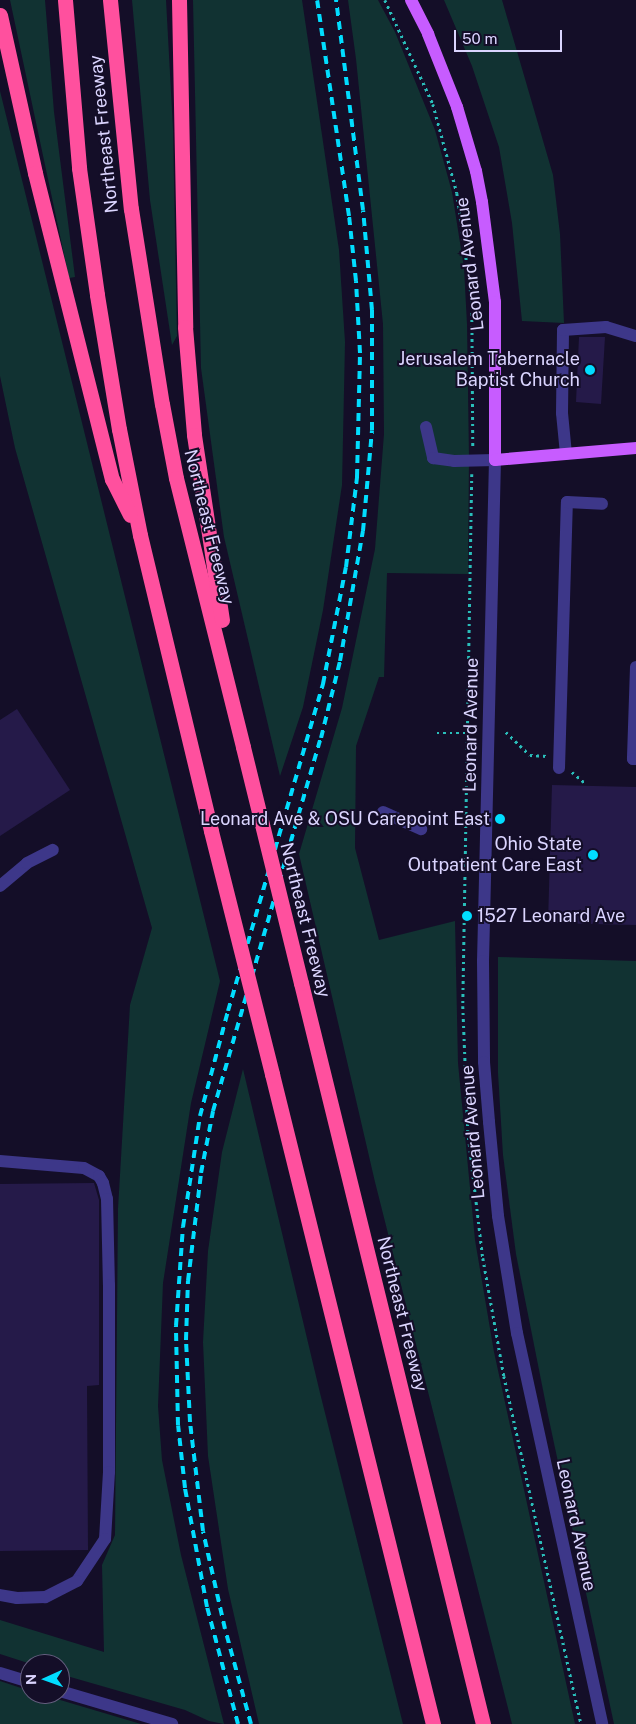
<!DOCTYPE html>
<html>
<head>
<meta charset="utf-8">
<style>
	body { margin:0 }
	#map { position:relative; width:636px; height:1724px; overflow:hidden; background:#140e28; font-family:"Public Sans",sans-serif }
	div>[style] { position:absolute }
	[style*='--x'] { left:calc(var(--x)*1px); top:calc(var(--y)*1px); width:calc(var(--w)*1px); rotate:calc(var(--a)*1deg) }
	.green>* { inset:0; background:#113232 }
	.building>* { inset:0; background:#251a49 }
	.path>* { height:2.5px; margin-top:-1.25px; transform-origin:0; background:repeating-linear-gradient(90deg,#2abeba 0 2.5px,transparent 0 6.5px) }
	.minor>* { height:12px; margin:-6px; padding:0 6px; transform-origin:6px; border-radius:6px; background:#3d3789 }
	.major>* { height:12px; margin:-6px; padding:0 6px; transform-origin:6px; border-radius:6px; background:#c75cff }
	.highway>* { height:15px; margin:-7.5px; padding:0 7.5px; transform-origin:7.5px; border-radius:7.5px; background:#ff509e }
	.rail>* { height:4px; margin-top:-2px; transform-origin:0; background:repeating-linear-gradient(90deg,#01ddff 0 8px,transparent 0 14px) }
	.highway-bridge>* { height:15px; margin:-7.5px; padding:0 7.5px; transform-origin:7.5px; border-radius:7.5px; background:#ff509e }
	.dots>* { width:14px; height:14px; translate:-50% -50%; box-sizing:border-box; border:2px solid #140e28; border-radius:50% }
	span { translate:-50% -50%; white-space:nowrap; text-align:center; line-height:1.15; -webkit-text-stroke:4px #140e28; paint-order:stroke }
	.street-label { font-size:18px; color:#dbd5ff }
	.poi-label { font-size:18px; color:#dbd5ff }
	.right { translate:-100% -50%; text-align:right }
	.left { translate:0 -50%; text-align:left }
	.north { position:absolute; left:20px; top:1654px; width:50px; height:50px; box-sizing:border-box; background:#140e28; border:1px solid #645e7e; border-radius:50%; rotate:268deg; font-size:14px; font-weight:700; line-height:20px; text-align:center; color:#dbd5ff }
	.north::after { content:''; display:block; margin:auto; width:18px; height:22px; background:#01ddff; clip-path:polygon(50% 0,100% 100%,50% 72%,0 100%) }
	.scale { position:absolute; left:454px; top:30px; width:108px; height:22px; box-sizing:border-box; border:2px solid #dbd5ff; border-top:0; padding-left:6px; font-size:15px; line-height:18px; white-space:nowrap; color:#dbd5ff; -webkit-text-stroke:4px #140e28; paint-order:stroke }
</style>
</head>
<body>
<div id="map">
	<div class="green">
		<div style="clip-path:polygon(10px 0,45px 0,54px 112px,75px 277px,69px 278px)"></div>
		<div style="clip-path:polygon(132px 0,166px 0,173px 129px,177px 336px,172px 345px,150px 200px)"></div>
		<div style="clip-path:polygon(193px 0,302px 0,339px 250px,345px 342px,342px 485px,323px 610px,303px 707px,280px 776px,224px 537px,201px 368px)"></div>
		<div style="clip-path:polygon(348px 0,378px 0,395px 32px,435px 130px,452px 192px,464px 268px,467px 324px,469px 458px,468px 574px,387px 573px,384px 677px,379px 677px,356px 746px,355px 848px,379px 940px,455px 921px,458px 1063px,475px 1240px,494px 1352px,575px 1724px,512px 1724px,375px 1182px,299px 854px,342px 708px,375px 549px,384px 434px,383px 324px,356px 59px)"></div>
		<div style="clip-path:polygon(444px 0,502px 0,553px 175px,560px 234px,564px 323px,522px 321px,512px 223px,499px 147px,472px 66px)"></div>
		<div style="clip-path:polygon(0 91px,220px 981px,191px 1103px,163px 1283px,158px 1406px,162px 1460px,181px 1555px,224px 1724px,209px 1721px,185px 1710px,60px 1674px,60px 1664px,31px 1664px,0 1654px,0 1620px,104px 1652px,102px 1565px,115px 1535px,118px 1209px,130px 1005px,152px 928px,15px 448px,0 376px)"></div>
		<div style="clip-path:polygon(498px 957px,636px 961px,636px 1724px,614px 1724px,548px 1415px,516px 1254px,503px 1155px,498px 1073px)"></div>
		<div style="clip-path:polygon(243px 1069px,320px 1393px,403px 1724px,259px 1724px,228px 1589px,208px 1456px,203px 1342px,208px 1251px,222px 1152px)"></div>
		<div style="clip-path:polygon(0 1681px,30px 1691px,30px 1694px,40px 1694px,141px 1724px,0 1724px)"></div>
	</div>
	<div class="building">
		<div style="clip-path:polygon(579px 337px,605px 337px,601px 404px,576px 402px)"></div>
		<div style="clip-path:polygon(17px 709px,70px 790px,0 836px,0 720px)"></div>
		<div style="clip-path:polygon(552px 785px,636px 787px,636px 925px,548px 923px)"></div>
		<div style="clip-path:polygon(94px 1183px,99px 1200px,99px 1385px,87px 1386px,88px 1550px,0 1551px,0 1184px)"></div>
	</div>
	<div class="path">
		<div style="--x:385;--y:0;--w:115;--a:65.2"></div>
		<div style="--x:433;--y:104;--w:92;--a:74.9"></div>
		<div style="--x:457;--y:193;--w:108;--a:82"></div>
		<div style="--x:472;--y:300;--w:149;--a:89.6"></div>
		<div style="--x:472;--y:474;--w:532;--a:90.97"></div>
		<div style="--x:463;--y:1006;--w:125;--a:87.7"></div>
		<div style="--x:468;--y:1131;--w:128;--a:83.3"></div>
		<div style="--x:483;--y:1258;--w:120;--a:79.9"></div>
		<div style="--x:504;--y:1376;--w:356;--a:77.5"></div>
		<div style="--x:506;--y:732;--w:33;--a:44"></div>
		<div style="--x:530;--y:755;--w:17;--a:3"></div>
		<div style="--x:437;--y:733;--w:30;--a:0"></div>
		<div style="--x:572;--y:772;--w:17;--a:40"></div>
	</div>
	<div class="minor">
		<div style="--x:426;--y:427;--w:32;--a:77"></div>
		<div style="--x:433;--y:458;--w:21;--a:8"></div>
		<div style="--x:454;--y:461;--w:41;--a:-1.4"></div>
		<div style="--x:495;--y:460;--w:501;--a:91.37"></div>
		<div style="--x:483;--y:961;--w:101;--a:89.4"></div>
		<div style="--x:484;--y:1062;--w:60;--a:85.2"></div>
		<div style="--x:489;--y:1122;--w:94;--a:84.5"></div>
		<div style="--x:498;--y:1216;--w:119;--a:80.8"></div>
		<div style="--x:517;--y:1333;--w:400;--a:77.7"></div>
		<div style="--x:566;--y:454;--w:41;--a:-95.6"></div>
		<div style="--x:562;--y:413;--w:83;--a:-89.3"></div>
		<div style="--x:563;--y:330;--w:43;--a:-4"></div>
		<div style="--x:606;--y:327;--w:31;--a:17"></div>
		<div style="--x:636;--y:667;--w:92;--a:91.9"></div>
		<div style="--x:633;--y:759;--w:3;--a:0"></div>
		<div style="--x:559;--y:768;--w:266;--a:-88.3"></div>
		<div style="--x:567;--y:502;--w:35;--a:3"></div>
		<div style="--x:383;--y:812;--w:42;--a:24.1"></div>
		<div style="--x:0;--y:886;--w:35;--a:-40"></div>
		<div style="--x:27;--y:863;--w:29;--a:-27"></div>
		<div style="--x:0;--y:1161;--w:84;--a:4.8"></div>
		<div style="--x:84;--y:1168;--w:17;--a:28"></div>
		<div style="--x:99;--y:1176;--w:8;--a:60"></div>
		<div style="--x:103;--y:1183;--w:16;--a:76"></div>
		<div style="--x:107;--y:1199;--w:86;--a:88.7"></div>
		<div style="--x:109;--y:1285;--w:187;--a:90"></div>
		<div style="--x:109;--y:1472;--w:67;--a:93.4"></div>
		<div style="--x:105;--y:1539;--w:50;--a:123.7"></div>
		<div style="--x:77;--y:1581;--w:36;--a:153"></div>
		<div style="--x:45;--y:1597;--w:28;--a:178"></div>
		<div style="--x:17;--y:1598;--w:17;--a:-170"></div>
		<div style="--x:0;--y:1673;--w:31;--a:17"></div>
		<div style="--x:60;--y:1691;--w:117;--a:16.4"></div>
	</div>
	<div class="major">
		<div style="--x:411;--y:0;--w:38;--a:63"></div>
		<div style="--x:428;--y:34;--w:79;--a:68.3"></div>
		<div style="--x:457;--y:107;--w:67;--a:73.5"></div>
		<div style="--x:476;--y:171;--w:32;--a:79"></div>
		<div style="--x:482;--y:202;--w:101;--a:82.6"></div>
		<div style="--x:495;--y:302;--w:158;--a:90"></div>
		<div style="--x:495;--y:460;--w:142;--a:-4.9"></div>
	</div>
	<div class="highway">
		<div style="--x:65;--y:0;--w:169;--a:85.2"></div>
		<div style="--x:79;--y:168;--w:128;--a:81.9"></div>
		<div style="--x:97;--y:295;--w:136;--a:80.7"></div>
		<div style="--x:119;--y:429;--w:108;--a:78.8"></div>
		<div style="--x:140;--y:535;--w:304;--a:76.5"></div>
		<div style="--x:110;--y:0;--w:210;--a:84.3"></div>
		<div style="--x:131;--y:209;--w:197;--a:81"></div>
		<div style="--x:162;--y:404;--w:75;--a:79.3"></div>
		<div style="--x:176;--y:478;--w:277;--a:76"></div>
		<div style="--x:179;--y:0;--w:327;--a:88.9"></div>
		<div style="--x:185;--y:327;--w:108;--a:85.2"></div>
		<div style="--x:194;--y:435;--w:187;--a:81.4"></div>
		<div style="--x:0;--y:15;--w:162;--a:77.5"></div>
		<div style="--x:35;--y:173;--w:316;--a:75.9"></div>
		<div style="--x:112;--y:479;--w:40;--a:63.4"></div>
		<div style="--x:301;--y:983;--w:763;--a:76.2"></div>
		<div style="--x:272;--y:1074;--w:670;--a:76.09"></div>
	</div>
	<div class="rail">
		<div style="--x:238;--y:1724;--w:121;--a:-104.8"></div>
		<div style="--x:207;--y:1607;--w:121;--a:-100.5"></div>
		<div style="--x:185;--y:1488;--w:63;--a:-96.3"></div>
		<div style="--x:178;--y:1425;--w:99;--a:-91.2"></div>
		<div style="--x:176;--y:1326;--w:99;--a:-86"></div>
		<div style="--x:183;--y:1227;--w:112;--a:-81.3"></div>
		<div style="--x:200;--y:1116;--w:109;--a:-75.1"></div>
		<div style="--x:228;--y:1011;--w:341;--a:-73.8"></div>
		<div style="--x:323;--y:684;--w:119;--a:-78.9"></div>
		<div style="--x:346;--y:567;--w:91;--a:-83"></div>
		<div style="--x:357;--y:477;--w:124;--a:-88.6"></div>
		<div style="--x:360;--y:353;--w:72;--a:-93.2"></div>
		<div style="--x:356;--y:281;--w:65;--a:-96.1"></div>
		<div style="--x:349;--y:216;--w:218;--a:-98.4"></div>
		<div style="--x:251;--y:1724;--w:98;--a:-105.3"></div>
		<div style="--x:225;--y:1629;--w:100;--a:-102.7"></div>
		<div style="--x:203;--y:1531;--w:110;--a:-96.8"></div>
		<div style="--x:190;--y:1422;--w:82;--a:-92.8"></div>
		<div style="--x:186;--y:1340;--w:59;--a:-88.1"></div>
		<div style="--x:188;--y:1281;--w:109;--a:-83.1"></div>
		<div style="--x:201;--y:1173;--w:63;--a:-79"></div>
		<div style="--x:213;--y:1111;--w:388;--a:-73.9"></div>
		<div style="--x:321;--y:738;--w:79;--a:-76.1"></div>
		<div style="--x:340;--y:661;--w:132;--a:-80"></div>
		<div style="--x:363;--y:531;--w:101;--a:-84.9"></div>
		<div style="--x:372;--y:430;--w:120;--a:-90"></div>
		<div style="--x:372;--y:310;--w:100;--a:-95.1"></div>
		<div style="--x:363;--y:210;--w:212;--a:-97.3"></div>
	</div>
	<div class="highway-bridge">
		<div style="--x:243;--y:747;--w:243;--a:76.2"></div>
		<div style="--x:211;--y:831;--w:251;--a:75.9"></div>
	</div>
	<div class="dots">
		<div style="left:590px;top:370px;background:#01ddff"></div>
		<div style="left:500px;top:819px;background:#01ddff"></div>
		<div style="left:593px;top:855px;background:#01ddff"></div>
		<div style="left:467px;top:916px;background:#01ddff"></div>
	</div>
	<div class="street-label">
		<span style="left:104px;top:134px;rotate:-96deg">Northeast Freeway</span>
		<span style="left:470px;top:264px;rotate:-97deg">Leonard Avenue</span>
		<span style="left:209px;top:527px;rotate:76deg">Northeast Freeway</span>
		<span style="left:471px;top:725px;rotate:-89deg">Leonard Avenue</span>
		<span style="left:305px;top:920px;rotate:76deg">Northeast Freeway</span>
		<span style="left:473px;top:1132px;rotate:-95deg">Leonard Avenue</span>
		<span style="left:402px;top:1314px;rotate:76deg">Northeast Freeway</span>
		<span style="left:576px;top:1525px;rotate:78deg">Leonard Avenue</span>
	</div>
	<div class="poi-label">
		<span class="right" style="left:580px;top:370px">Jerusalem Tabernacle<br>Baptist Church</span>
		<span class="right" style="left:490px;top:819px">Leonard Ave &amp; OSU Carepoint East</span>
		<span class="right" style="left:582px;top:855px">Ohio State<br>Outpatient Care East</span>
		<span class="left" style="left:477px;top:916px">1527 Leonard Ave</span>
	</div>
	<div class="north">N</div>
	<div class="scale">50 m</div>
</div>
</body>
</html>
